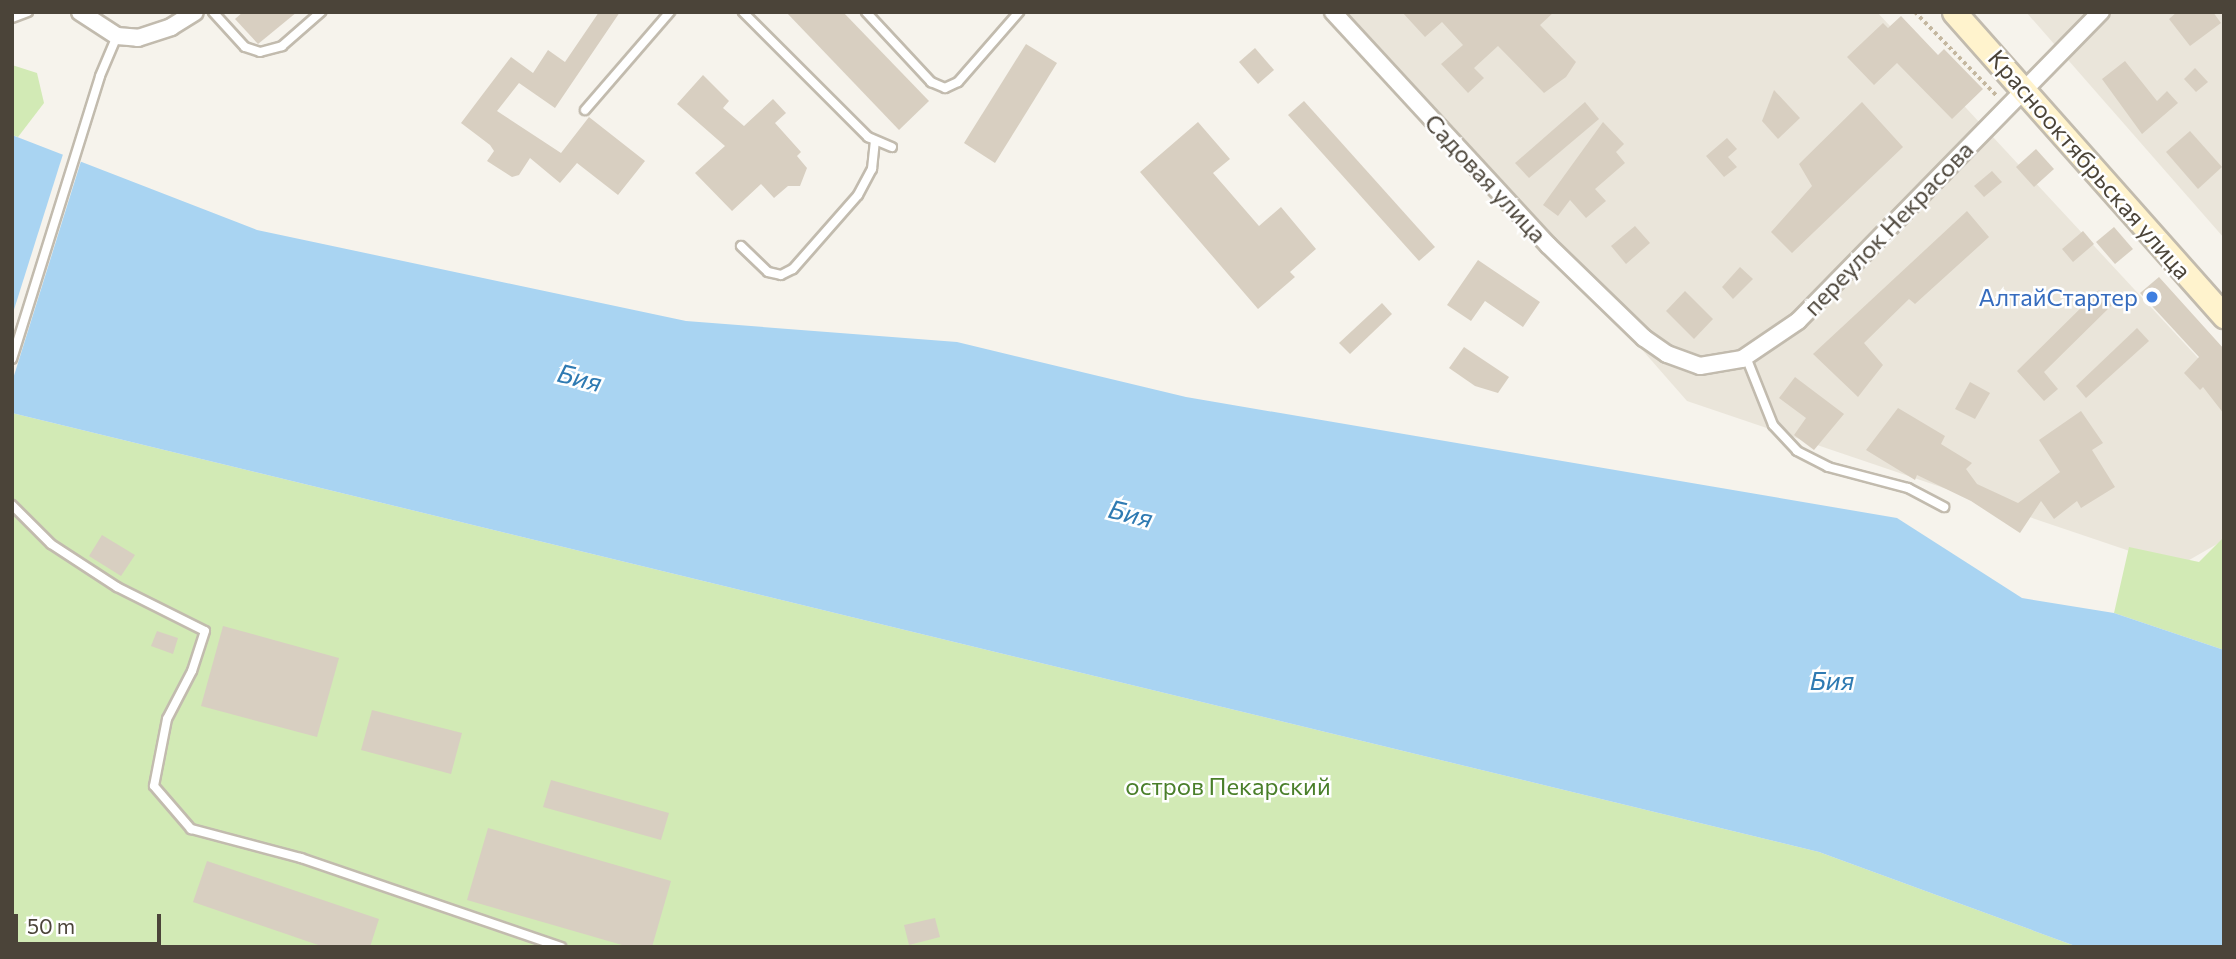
<!DOCTYPE html>
<html>
<head>
<meta charset="utf-8">
<style>
	body { margin:0 }
	#map { position:relative; width:2236px; height:959px; overflow:hidden; background:#f6f3ec; font-family:Commissioner,sans-serif }
	div>[style] { position:absolute }
	[style*='--x'] { left:calc(var(--x)*1px); top:calc(var(--y)*1px); width:calc(var(--w)*1px); rotate:calc(var(--a)*1deg) }
	.residential>* { inset:0; background:#eae5da }
	.green>* { inset:0; background:#d2eab5 }
	.water>* { inset:0; background:#a9d4f2 }
	.pier>* { inset:0; background:#f6f3ec }
	.building>* { inset:0; background:#d8cfc1 }
	.path>* { height:3.5px; margin-top:-1.75px; transform-origin:0; background:repeating-linear-gradient(90deg,#c4b79f 0 3.5px,transparent 0 7px) }
	.roads { filter:drop-shadow(2px 0 #c2bbae) drop-shadow(-2px 0 #c2bbae) drop-shadow(0 2px #c2bbae) drop-shadow(0 -2px #c2bbae) }
	.service>* { height:8px; margin:-4px; padding:0 4px; transform-origin:4px; border-radius:4px; background:#fff }
	.minor>* { height:16px; margin:-8px; padding:0 8px; transform-origin:8px; border-radius:8px; background:#fff }
	.secondary>* { height:23px; margin:-11.5px; padding:0 11.5px; transform-origin:11.5px; border-radius:11.5px; background:#fff3cd }
	.dots>* { width:19px; height:19px; translate:-50% -50%; box-sizing:border-box; border:4px solid #fff; border-radius:50% }
	span { translate:-50% -50%; white-space:nowrap; text-align:center; line-height:1.15; -webkit-text-stroke:5px #fff; paint-order:stroke }
	.street-label { font-size:24px; color:#4b4439 }
	.shop-label { font-size:24px; color:#366cbe }
	.right { translate:-100% -50%; text-align:right }
	.park-label { font-size:24px; color:#4a7f2a }
	.water-label { font-size:26px; color:#2e7ab2; font-style:italic }
	.frame { position:absolute; inset:0; border:14px solid #4b4439; pointer-events:none }
	.scale { position:absolute; left:14px; top:914px; width:147px; height:32px; box-sizing:border-box; border:4px solid #4b4439; border-top:0; padding-left:9px; font-size:21px; line-height:24px; white-space:nowrap; color:#4b4439; -webkit-text-stroke:5px #fff; paint-order:stroke }
</style>
</head>
<body>
<div id="map">
	<div class="residential">
		<div style="clip-path:polygon(1346px 12px,1877px 12px,2224px 386px,2224px 540px,2177px 567px,1687px 401px)"></div>
		<div style="clip-path:polygon(2026px 12px,2224px 12px,2224px 238px)"></div>
	</div>
	<div class="green">
		<div style="clip-path:polygon(12px 65px,37px 73px,44px 103px,18px 137px,12px 135px)"></div>
		<div style="clip-path:polygon(12px 413px,1819px 852px,2078px 947px,12px 947px)"></div>
		<div style="clip-path:polygon(2224px 537px,2224px 650px,2114px 613px,2129px 547px,2199px 562px)"></div>
	</div>
	<div class="water">
		<div style="clip-path:polygon(12px 135px,257px 230px,686px 321px,957px 342px,1186px 397px,1897px 518px,2022px 598px,2114px 613px,2224px 650px,2224px 947px,2078px 947px,1819px 852px,12px 413px)"></div>
	</div>
	<div class="pier">
		<div style="clip-path:polygon(64px 151px,82px 158px,12px 382px,12px 316px)"></div>
	</div>
	<div class="building">
		<div style="clip-path:polygon(243px 12px,297px 12px,258px 44px,235px 19px)"></div>
		<div style="clip-path:polygon(599px 12px,620px 12px,555px 108px,519px 83px,497px 111px,561px 153px,589px 117px,645px 161px,618px 195px,577px 163px,560px 183px,530px 158px,519px 175px,512px 177px,487px 161px,494px 151px,490px 145px,461px 123px,511px 57px,533px 73px,548px 50px,565px 62px)"></div>
		<div style="clip-path:polygon(786px 12px,843px 12px,929px 101px,899px 130px)"></div>
		<div style="clip-path:polygon(1402px 12px,1554px 12px,1540px 25px,1576px 62px,1566px 77px,1544px 93px,1498px 46px,1474px 68px,1484px 78px,1468px 93px,1441px 64px,1463px 45px,1442px 22px,1425px 37px)"></div>
		<div style="clip-path:polygon(2177px 12px,2213px 12px,2221px 23px,2190px 46px,2169px 19px)"></div>
		<div style="clip-path:polygon(1901px 16px,1938px 55px,1944px 49px,1983px 89px,1952px 119px,1897px 63px,1874px 85px,1847px 57px,1883px 23px,1888px 28px)"></div>
		<div style="clip-path:polygon(1026px 44px,1057px 63px,995px 163px,964px 143px)"></div>
		<div style="clip-path:polygon(1255px 48px,1274px 70px,1258px 84px,1239px 62px)"></div>
		<div style="clip-path:polygon(2125px 61px,2157px 101px,2167px 91px,2178px 103px,2142px 134px,2102px 79px)"></div>
		<div style="clip-path:polygon(2195px 68px,2208px 82px,2196px 92px,2184px 79px)"></div>
		<div style="clip-path:polygon(703px 75px,729px 101px,723px 108px,744px 126px,773px 99px,786px 113px,775px 123px,801px 152px,797px 156px,807px 168px,800px 186px,788px 186px,774px 198px,761px 184px,732px 211px,695px 173px,725px 146px,677px 104px)"></div>
		<div style="clip-path:polygon(1774px 90px,1800px 118px,1778px 139px,1762px 121px)"></div>
		<div style="clip-path:polygon(1304px 101px,1435px 247px,1419px 261px,1288px 115px)"></div>
		<div style="clip-path:polygon(1585px 102px,1599px 119px,1529px 178px,1515px 163px)"></div>
		<div style="clip-path:polygon(1862px 102px,1903px 147px,1792px 253px,1771px 232px,1812px 186px,1799px 164px)"></div>
		<div style="clip-path:polygon(1198px 122px,1230px 159px,1213px 173px,1259px 226px,1281px 207px,1316px 249px,1290px 272px,1295px 277px,1258px 309px,1140px 172px)"></div>
		<div style="clip-path:polygon(1603px 122px,1624px 144px,1616px 152px,1625px 163px,1595px 189px,1606px 201px,1586px 218px,1570px 200px,1558px 216px,1543px 205px)"></div>
		<div style="clip-path:polygon(2190px 131px,2222px 167px,2198px 189px,2166px 152px)"></div>
		<div style="clip-path:polygon(1727px 138px,1737px 149px,1728px 157px,1737px 167px,1724px 177px,1706px 156px)"></div>
		<div style="clip-path:polygon(2036px 149px,2054px 169px,2034px 187px,2016px 167px)"></div>
		<div style="clip-path:polygon(1992px 171px,2002px 182px,1984px 197px,1974px 186px)"></div>
		<div style="clip-path:polygon(1967px 211px,1989px 237px,1915px 304px,1909px 299px,1864px 343px,1883px 365px,1858px 397px,1813px 354px)"></div>
		<div style="clip-path:polygon(1635px 226px,1650px 243px,1626px 264px,1611px 246px)"></div>
		<div style="clip-path:polygon(2114px 227px,2133px 249px,2115px 264px,2096px 242px)"></div>
		<div style="clip-path:polygon(2083px 231px,2094px 244px,2073px 262px,2062px 249px)"></div>
		<div style="clip-path:polygon(1478px 260px,1540px 302px,1523px 327px,1485px 301px,1471px 321px,1447px 305px)"></div>
		<div style="clip-path:polygon(1740px 267px,1753px 279px,1733px 299px,1722px 287px)"></div>
		<div style="clip-path:polygon(2159px 277px,2224px 349px,2224px 414px,2203px 387px,2200px 390px,2184px 373px,2199px 357px,2140px 293px)"></div>
		<div style="clip-path:polygon(2099px 290px,2113px 304px,2044px 372px,2058px 389px,2044px 401px,2017px 371px)"></div>
		<div style="clip-path:polygon(1685px 291px,1713px 319px,1694px 339px,1666px 311px)"></div>
		<div style="clip-path:polygon(1382px 303px,1392px 314px,1350px 354px,1339px 343px)"></div>
		<div style="clip-path:polygon(2137px 328px,2149px 341px,2086px 398px,2076px 386px)"></div>
		<div style="clip-path:polygon(1464px 347px,1509px 377px,1498px 393px,1475px 386px,1449px 368px)"></div>
		<div style="clip-path:polygon(1795px 377px,1844px 414px,1814px 450px,1794px 435px,1806px 418px,1779px 398px)"></div>
		<div style="clip-path:polygon(1970px 382px,1990px 393px,1975px 419px,1955px 409px)"></div>
		<div style="clip-path:polygon(1898px 408px,1945px 436px,1941px 444px,1972px 463px,1966px 469px,1977px 484px,2018px 503px,2060px 472px,2039px 440px,2081px 411px,2103px 443px,2092px 450px,2115px 487px,2081px 508px,2077px 501px,2054px 519px,2041px 501px,2020px 533px,1971px 501px,1917px 475px,1915px 480px,1866px 450px)"></div>
		<div style="clip-path:polygon(102px 535px,135px 555px,121px 576px,89px 556px)"></div>
		<div style="clip-path:polygon(223px 626px,339px 658px,317px 737px,201px 706px)"></div>
		<div style="clip-path:polygon(157px 631px,178px 638px,173px 654px,151px 646px)"></div>
		<div style="clip-path:polygon(372px 710px,462px 733px,451px 774px,361px 750px)"></div>
		<div style="clip-path:polygon(551px 780px,669px 813px,661px 840px,543px 807px)"></div>
		<div style="clip-path:polygon(488px 828px,671px 881px,652px 947px,629px 947px,467px 900px)"></div>
		<div style="clip-path:polygon(207px 861px,379px 919px,370px 947px,324px 947px,193px 902px)"></div>
		<div style="clip-path:polygon(935px 918px,940px 937px,909px 945px,904px 925px)"></div>
	</div>
	<div class="path">
		<div style="--x:1915;--y:12;--w:117;--a:45.7"></div>
	</div>
	<div class="roads">
		<div class="service">
			<div style="--x:213;--y:12;--w:47;--a:47.6"></div>
			<div style="--x:245;--y:47;--w:16;--a:18"></div>
			<div style="--x:260;--y:52;--w:23;--a:-15"></div>
			<div style="--x:282;--y:46;--w:52;--a:-41.1"></div>
			<div style="--x:743;--y:12;--w:177;--a:45"></div>
			<div style="--x:868;--y:137;--w:26;--a:23"></div>
			<div style="--x:866;--y:12;--w:96;--a:47.1"></div>
			<div style="--x:931;--y:82;--w:15;--a:23"></div>
			<div style="--x:945;--y:88;--w:14;--a:-25"></div>
			<div style="--x:958;--y:82;--w:93;--a:-48.9"></div>
			<div style="--x:12;--y:18;--w:17;--a:-21"></div>
			<div style="--x:585;--y:110;--w:130;--a:-49.1"></div>
			<div style="--x:741;--y:246;--w:37;--a:44"></div>
			<div style="--x:768;--y:272;--w:13;--a:13"></div>
			<div style="--x:781;--y:275;--w:13;--a:-27"></div>
			<div style="--x:793;--y:269;--w:98;--a:-48.7"></div>
			<div style="--x:858;--y:195;--w:30;--a:-62"></div>
			<div style="--x:872;--y:169;--w:27;--a:-84"></div>
			<div style="--x:1746;--y:357;--w:73;--a:68.3"></div>
			<div style="--x:1773;--y:425;--w:35;--a:47"></div>
			<div style="--x:1797;--y:451;--w:35;--a:27"></div>
			<div style="--x:1828;--y:467;--w:83;--a:14.7"></div>
			<div style="--x:1908;--y:488;--w:41;--a:27.8"></div>
			<div style="--x:12;--y:359;--w:296;--a:-72.7"></div>
			<div style="--x:100;--y:76;--w:43;--a:-67"></div>
			<div style="--x:12;--y:505;--w:55;--a:45"></div>
			<div style="--x:51;--y:544;--w:79;--a:33.1"></div>
			<div style="--x:117;--y:587;--w:98;--a:26.6"></div>
			<div style="--x:205;--y:631;--w:42;--a:108"></div>
			<div style="--x:192;--y:671;--w:54;--a:117.5"></div>
			<div style="--x:167;--y:719;--w:68;--a:101"></div>
			<div style="--x:154;--y:786;--w:57;--a:49.3"></div>
			<div style="--x:191;--y:829;--w:114;--a:14.8"></div>
			<div style="--x:301;--y:858;--w:275;--a:18.9"></div>
		</div>
		<div class="minor">
			<div style="--x:80;--y:12;--w:44;--a:33"></div>
			<div style="--x:117;--y:36;--w:21;--a:5"></div>
			<div style="--x:138;--y:38;--w:35;--a:-18"></div>
			<div style="--x:171;--y:27;--w:28;--a:-32"></div>
			<div style="--x:1333;--y:12;--w:317;--a:47.3"></div>
			<div style="--x:1548;--y:245;--w:134;--a:44.1"></div>
			<div style="--x:1644;--y:338;--w:28;--a:35"></div>
			<div style="--x:1667;--y:354;--w:35;--a:20"></div>
			<div style="--x:1700;--y:366;--w:43;--a:-9.5"></div>
			<div style="--x:1742;--y:359;--w:68;--a:-34.2"></div>
			<div style="--x:1798;--y:321;--w:433;--a:-45.6"></div>
		</div>
		<div class="secondary">
			<div style="--x:1954;--y:12;--w:407;--a:48.4"></div>
		</div>
	</div>
	<div class="dots">
		<div style="left:2152px;top:297px;background:#3f7fe0"></div>
	</div>
	<div class="street-label">
		<span style="left:2090px;top:164px;rotate:49deg">Краснооктябрьская улица</span>
		<span style="left:1486px;top:178px;rotate:47deg">Садовая улица</span>
		<span style="left:1888px;top:228px;rotate:-46deg">переулок Некрасова</span>
	</div>
	<div class="shop-label">
		<span class="right" style="left:2138px;top:297px">АлтайСтартер</span>
	</div>
	<div class="park-label">
		<span style="left:1228px;top:786px">остров Пекарский</span>
	</div>
	<div class="water-label">
		<span style="left:580px;top:377px;rotate:14deg">Бия</span>
		<span style="left:1131px;top:513px;rotate:14deg">Бия</span>
		<span style="left:1832px;top:680px">Бия</span>
	</div>
	<div class="frame"></div>
	<div class="scale">50 m</div>
</div>
</body>
</html>
